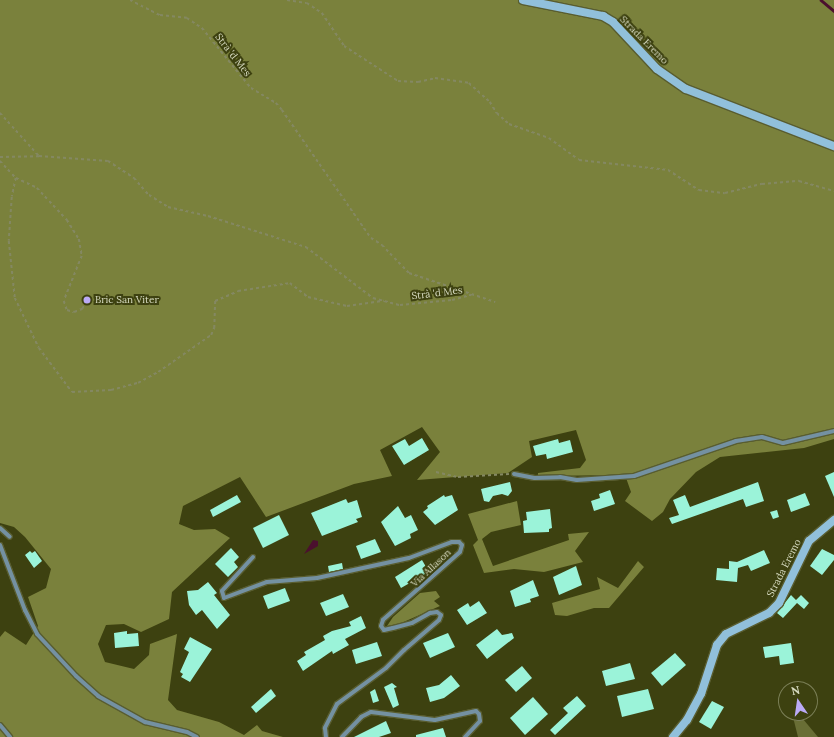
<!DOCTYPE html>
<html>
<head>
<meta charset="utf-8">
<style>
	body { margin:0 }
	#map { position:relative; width:834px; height:737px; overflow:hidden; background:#3d4110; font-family:Lora,serif }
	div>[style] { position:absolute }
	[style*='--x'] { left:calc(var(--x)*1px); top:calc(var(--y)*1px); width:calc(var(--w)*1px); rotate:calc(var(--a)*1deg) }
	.green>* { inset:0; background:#696e35 }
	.forest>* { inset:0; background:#7a813c }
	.water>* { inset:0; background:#4b102e }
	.stream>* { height:2.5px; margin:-1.25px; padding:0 1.25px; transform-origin:1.25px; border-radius:1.25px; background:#4b102e }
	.building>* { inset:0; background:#9bf3d9 }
	.path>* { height:1.5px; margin-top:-0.75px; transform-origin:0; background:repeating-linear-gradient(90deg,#848862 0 3px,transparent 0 6px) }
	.roads { filter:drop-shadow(1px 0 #595d30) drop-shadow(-1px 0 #595d30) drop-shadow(0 1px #595d30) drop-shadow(0 -1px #595d30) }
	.street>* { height:4px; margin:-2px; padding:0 2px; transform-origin:2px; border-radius:2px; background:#7491a2 }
	.secondary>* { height:8px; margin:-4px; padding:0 4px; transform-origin:4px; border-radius:4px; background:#91c0db }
	.dots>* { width:11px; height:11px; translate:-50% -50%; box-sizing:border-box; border:2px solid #3d4110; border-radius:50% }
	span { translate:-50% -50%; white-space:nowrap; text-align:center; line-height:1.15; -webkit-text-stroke:4px #3d4110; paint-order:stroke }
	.street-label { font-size:10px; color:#d7dbc1 }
	.poi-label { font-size:10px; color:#d7dbc1 }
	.left { translate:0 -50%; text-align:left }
	.north { position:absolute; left:778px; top:681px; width:40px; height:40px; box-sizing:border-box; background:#3d4110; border:1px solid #7b7f57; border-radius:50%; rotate:347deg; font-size:11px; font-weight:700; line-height:16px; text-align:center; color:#d7dbc1 }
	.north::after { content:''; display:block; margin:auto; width:14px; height:18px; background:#bbaaf6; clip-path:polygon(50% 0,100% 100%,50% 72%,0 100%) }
</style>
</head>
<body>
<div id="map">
	<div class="green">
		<div style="clip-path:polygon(792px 713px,798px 713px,818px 737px,798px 737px)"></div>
	</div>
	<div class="forest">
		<div style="clip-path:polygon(0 0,834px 0,834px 439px,804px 448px,720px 457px,696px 472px,670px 499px,663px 512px,652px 521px,625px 501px,631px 492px,625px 475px,538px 476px,538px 473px,580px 468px,586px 460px,576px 430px,529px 441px,532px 457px,508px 473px,417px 480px,440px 452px,422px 427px,380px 450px,392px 476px,354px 484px,266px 517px,240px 477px,183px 506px,179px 524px,194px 530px,215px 529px,230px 538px,172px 592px,169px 619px,141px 632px,124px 624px,106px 625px,98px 644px,105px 662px,134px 669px,149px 655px,150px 644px,177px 634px,168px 700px,177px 710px,219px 722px,244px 735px,257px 725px,262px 731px,283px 737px,0 737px,0 637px,5px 631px,26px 645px,38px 626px,28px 597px,46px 588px,51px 569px,25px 537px,14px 527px,0 523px)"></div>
		<div style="clip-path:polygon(517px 501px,521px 525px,491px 532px,482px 539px,493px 566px,569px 540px,568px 534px,589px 532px,575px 551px,583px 562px,544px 572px,514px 569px,484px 573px,473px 545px,478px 540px,468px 514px)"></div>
		<div style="clip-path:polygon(638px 561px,644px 567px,609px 608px,594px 608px,567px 616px,555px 615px,552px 603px,600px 589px,597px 577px,618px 588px)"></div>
		<div style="clip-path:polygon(436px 591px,440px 597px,434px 601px,440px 606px,399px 624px,387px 626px,393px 617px,420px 593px)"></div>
	</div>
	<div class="water">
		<div style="clip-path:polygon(313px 540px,318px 541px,318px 546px,304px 554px)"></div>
	</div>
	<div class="stream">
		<div style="--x:821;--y:0;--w:17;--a:40"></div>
	</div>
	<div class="building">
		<div style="clip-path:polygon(422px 438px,429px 450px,404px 465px,392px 446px,405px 439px,409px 446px)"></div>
		<div style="clip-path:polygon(558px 439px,559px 443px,570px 440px,573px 452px,547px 459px,546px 454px,536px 456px,533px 446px)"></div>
		<div style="clip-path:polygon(834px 472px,834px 497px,825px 476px)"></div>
		<div style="clip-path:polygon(510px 482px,512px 491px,508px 496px,502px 494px,493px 496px,489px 502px,484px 501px,481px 489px)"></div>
		<div style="clip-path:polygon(758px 482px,764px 501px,746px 507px,743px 499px,672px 524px,669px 518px,679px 515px,673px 500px,685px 495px,690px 507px)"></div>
		<div style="clip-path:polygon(610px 490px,615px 504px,594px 511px,591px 501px,600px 498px,599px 494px)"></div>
		<div style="clip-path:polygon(805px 493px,810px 505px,791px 512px,787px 500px)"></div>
		<div style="clip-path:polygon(237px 495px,241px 502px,213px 517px,210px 510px)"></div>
		<div style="clip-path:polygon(444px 495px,445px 497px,452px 495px,458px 510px,435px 525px,423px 512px,428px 508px,427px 506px)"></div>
		<div style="clip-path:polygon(346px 499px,348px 503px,357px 500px,362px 517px,356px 519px,358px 522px,322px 536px,311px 513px)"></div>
		<div style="clip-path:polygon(398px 506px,405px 518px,411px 515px,418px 530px,410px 534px,411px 538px,395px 546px,381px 522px)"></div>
		<div style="clip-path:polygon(550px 509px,552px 528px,549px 529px,549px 532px,524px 533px,523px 521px,527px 520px,526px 512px)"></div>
		<div style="clip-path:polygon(777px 510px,779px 517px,773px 519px,770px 512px)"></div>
		<div style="clip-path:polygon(279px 515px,289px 535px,263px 548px,253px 528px)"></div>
		<div style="clip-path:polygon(375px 539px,381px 552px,361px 559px,356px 546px)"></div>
		<div style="clip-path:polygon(231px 548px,239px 557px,234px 562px,238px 567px,228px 577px,215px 564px)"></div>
		<div style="clip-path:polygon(822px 549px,834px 555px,834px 560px,822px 575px,810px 566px)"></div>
		<div style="clip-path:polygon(764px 550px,770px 563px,751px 571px,748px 565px,738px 568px,737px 582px,716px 580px,717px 568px,729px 569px,729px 561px,737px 562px)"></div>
		<div style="clip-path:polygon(30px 551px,32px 553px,35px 551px,42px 561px,34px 568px,25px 555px)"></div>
		<div style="clip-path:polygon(422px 560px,429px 572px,401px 588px,395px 577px)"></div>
		<div style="clip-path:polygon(342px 563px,343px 569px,329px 572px,328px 566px)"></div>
		<div style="clip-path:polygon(576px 566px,582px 585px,559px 595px,553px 577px)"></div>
		<div style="clip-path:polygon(533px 580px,539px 596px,530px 599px,531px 602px,515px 607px,510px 591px)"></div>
		<div style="clip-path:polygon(208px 582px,217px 593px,214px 595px,230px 615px,217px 629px,202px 610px,196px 615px,189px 605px,187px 591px,198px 590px)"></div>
		<div style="clip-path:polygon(285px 588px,290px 601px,268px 609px,263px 596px)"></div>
		<div style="clip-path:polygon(343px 594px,349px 607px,326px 616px,320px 603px)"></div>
		<div style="clip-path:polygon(791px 595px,796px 600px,801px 595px,809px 603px,804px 609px,797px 603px,783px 618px,777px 613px)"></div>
		<div style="clip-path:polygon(479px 601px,487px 613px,467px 625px,457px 610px,468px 603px,470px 607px)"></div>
		<div style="clip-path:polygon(361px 616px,366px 628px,345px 639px,349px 645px,333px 654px,332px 651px,303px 671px,297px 661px,306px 655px,304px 652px,325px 640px,323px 636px,332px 631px,351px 626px,349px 622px)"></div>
		<div style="clip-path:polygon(497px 629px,502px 635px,512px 633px,514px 638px,487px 659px,476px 645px)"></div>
		<div style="clip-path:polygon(127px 631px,127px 634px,138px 633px,139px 646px,115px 648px,114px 633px)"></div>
		<div style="clip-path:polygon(448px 633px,455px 647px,430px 658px,423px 643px)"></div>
		<div style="clip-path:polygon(190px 637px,212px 649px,190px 682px,181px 677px,183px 674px,180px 672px,189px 652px,184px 649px)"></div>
		<div style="clip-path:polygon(377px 642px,382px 656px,356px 664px,352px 650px)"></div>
		<div style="clip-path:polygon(791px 643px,794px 663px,780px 665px,779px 656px,765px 658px,763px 647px)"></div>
		<div style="clip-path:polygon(675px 653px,686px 665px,662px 686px,651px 673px)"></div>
		<div style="clip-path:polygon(630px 663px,635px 679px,606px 686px,602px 671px)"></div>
		<div style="clip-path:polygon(522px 666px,532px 678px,516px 692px,505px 680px)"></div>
		<div style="clip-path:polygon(451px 675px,460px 686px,444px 698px,430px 702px,426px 688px,439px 685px)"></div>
		<div style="clip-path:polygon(392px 683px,397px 687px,394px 688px,399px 705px,393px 708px,384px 687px)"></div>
		<div style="clip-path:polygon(271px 689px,276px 696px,256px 713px,251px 707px)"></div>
		<div style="clip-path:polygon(375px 689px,379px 701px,373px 703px,370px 692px)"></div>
		<div style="clip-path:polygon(648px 689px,654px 709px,622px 717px,617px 696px)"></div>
		<div style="clip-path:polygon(577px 696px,586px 706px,555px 735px,550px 730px,568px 713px,563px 708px)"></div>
		<div style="clip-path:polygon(533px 697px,548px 714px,525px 735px,510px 718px)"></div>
		<div style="clip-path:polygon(712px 701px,724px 707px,711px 729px,699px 722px)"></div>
		<div style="clip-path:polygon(386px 721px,391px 733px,379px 737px,354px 737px)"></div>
		<div style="clip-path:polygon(443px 728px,446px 737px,416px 737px,416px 735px)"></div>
	</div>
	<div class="path">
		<div style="--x:130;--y:0;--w:34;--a:27"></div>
		<div style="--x:160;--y:15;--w:27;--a:6"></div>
		<div style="--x:187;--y:18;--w:18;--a:34"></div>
		<div style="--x:202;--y:28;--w:77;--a:50.8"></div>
		<div style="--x:251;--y:88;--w:29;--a:31"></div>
		<div style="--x:276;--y:103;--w:9;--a:49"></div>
		<div style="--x:282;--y:110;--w:156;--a:55.2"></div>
		<div style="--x:371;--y:238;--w:13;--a:32"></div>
		<div style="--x:382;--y:245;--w:39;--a:46"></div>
		<div style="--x:409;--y:273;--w:91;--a:18.6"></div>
		<div style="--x:287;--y:0;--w:20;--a:9"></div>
		<div style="--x:307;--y:3;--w:18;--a:34"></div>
		<div style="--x:322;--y:13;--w:40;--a:56"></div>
		<div style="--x:344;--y:46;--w:64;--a:32.9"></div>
		<div style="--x:398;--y:81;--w:20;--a:3"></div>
		<div style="--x:418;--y:82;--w:17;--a:-13"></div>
		<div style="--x:435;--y:78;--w:34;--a:8"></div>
		<div style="--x:469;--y:83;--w:28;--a:42"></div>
		<div style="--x:490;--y:102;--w:13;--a:58"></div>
		<div style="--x:497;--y:113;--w:16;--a:43"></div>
		<div style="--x:509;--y:124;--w:42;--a:19.3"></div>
		<div style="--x:549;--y:138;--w:37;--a:36"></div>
		<div style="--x:579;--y:160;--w:90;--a:6.4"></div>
		<div style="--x:668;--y:170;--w:37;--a:33"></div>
		<div style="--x:699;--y:190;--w:26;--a:7"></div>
		<div style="--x:725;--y:193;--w:38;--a:-14"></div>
		<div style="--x:762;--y:184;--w:37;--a:-5"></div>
		<div style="--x:799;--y:181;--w:36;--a:16"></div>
		<div style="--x:0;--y:113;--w:58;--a:47.8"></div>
		<div style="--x:0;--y:157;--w:39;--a:-1"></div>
		<div style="--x:39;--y:156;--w:69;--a:4.1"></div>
		<div style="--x:108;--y:161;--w:31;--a:33"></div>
		<div style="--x:134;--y:178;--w:23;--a:49"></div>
		<div style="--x:149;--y:195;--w:22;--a:32"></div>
		<div style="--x:168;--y:207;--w:41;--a:12.7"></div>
		<div style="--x:208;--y:216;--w:103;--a:17.6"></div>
		<div style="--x:306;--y:247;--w:84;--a:37.3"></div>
		<div style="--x:373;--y:298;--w:28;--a:15"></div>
		<div style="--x:400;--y:305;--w:52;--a:-5.5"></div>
		<div style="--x:452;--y:300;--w:20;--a:-15"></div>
		<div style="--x:0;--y:161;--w:23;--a:47"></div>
		<div style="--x:16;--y:178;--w:23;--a:25"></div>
		<div style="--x:37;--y:188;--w:44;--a:46.8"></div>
		<div style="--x:67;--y:220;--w:22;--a:58"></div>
		<div style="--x:79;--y:239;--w:17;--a:80"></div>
		<div style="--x:82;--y:256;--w:48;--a:111.8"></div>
		<div style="--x:64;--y:301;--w:9;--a:72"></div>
		<div style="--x:67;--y:310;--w:7;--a:16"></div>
		<div style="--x:74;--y:312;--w:9;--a:-21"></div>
		<div style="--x:82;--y:309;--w:10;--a:-61"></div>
		<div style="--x:16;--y:178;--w:19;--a:102"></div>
		<div style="--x:12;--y:197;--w:44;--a:93.9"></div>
		<div style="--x:9;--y:241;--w:57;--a:84"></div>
		<div style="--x:15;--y:298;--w:55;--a:64.4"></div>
		<div style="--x:39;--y:348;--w:55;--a:53.1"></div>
		<div style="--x:72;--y:392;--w:39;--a:-3"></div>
		<div style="--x:111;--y:390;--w:28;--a:-15"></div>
		<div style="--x:138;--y:383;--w:23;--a:-29"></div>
		<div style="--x:158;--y:372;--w:65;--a:-34.9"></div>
		<div style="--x:211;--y:335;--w:8;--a:-67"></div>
		<div style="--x:214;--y:328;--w:27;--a:-88"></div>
		<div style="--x:215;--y:301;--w:25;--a:-23"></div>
		<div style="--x:238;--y:291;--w:53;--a:-8.7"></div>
		<div style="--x:290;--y:283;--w:23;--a:38"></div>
		<div style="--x:308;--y:297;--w:40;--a:13"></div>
		<div style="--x:347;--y:306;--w:37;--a:-8"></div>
		<div style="--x:436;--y:472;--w:23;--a:13"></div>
		<div style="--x:458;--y:477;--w:51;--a:-3.4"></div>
	</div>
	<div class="roads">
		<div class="street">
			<div style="--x:514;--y:474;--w:21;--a:11"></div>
			<div style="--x:535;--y:478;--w:25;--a:-2"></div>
			<div style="--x:560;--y:477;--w:17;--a:10"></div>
			<div style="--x:577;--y:480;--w:57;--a:-4"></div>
			<div style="--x:634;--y:476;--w:108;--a:-18.9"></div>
			<div style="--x:736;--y:441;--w:26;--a:-9"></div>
			<div style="--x:762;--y:437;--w:22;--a:16"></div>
			<div style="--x:783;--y:443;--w:52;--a:-13.2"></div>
			<div style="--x:0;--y:528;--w:13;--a:42"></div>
			<div style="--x:0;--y:545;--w:70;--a:69"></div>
			<div style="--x:25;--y:610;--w:27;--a:63"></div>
			<div style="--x:37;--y:634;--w:57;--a:47.1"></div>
			<div style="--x:76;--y:676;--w:30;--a:42"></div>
			<div style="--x:98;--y:696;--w:54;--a:29"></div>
			<div style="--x:145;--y:722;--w:43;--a:13.4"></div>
			<div style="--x:187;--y:732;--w:11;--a:27"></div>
			<div style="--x:253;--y:557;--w:46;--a:132.4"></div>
			<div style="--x:222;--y:591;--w:7;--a:74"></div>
			<div style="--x:224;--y:598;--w:46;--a:-20.4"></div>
			<div style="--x:267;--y:582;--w:50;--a:-4.6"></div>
			<div style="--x:317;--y:578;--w:94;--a:-12.3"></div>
			<div style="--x:409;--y:558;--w:46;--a:-20.4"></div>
			<div style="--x:452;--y:542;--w:7;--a:0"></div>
			<div style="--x:459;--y:542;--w:4;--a:45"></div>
			<div style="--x:462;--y:545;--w:7;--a:106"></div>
			<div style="--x:460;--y:552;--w:103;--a:138.6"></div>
			<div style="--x:383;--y:620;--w:6;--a:108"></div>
			<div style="--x:381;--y:626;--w:5;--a:53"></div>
			<div style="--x:384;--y:630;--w:9;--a:-13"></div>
			<div style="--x:393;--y:628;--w:20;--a:-15"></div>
			<div style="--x:412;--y:623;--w:21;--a:-29"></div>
			<div style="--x:430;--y:613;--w:7;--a:-8"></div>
			<div style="--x:437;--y:612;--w:5;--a:37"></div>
			<div style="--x:441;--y:615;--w:5;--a:112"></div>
			<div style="--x:439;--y:620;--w:46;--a:139.4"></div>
			<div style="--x:404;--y:650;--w:25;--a:135"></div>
			<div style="--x:386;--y:668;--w:61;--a:143.7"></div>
			<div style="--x:337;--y:704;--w:27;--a:117"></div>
			<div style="--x:325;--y:728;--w:9;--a:84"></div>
			<div style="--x:0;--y:725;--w:16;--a:50"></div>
			<div style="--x:342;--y:737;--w:28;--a:-46"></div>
			<div style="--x:361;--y:717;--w:11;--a:-27"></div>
			<div style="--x:371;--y:712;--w:64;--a:7.1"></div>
			<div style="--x:435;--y:720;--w:42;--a:-12.4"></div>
			<div style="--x:476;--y:711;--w:4;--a:45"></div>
			<div style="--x:479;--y:714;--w:7;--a:82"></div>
			<div style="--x:480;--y:721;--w:22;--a:133"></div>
		</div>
		<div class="secondary">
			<div style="--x:523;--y:0;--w:82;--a:11.3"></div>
			<div style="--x:603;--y:16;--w:12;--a:31"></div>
			<div style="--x:613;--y:22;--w:64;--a:46.9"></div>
			<div style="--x:657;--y:69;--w:35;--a:35"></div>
			<div style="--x:686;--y:89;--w:159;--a:21.1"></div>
			<div style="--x:673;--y:737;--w:22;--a:-51"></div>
			<div style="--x:687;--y:720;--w:30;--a:-62"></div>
			<div style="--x:701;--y:694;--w:52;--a:-71.9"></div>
			<div style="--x:717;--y:645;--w:14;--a:-51"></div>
			<div style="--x:726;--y:634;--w:48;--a:-26"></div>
			<div style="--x:769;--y:613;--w:14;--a:-45"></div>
			<div style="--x:779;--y:603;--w:69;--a:-64.2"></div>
			<div style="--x:809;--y:541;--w:33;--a:-40"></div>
		</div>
	</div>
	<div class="dots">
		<div style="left:87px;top:300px;background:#bbaaf6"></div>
	</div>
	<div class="street-label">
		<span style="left:644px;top:40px;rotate:45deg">Strada Eremo</span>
		<span style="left:233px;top:55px;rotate:52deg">Strà 'd Mes</span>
		<span style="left:437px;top:293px;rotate:-7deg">Strà 'd Mes</span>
		<span style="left:431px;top:568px;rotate:-43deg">Via Allason</span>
		<span style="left:784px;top:568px;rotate:-63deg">Strada Eremo</span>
	</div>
	<div class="poi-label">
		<span class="left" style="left:95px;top:300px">Bric San Viter</span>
	</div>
	<div class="north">N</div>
</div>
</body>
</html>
